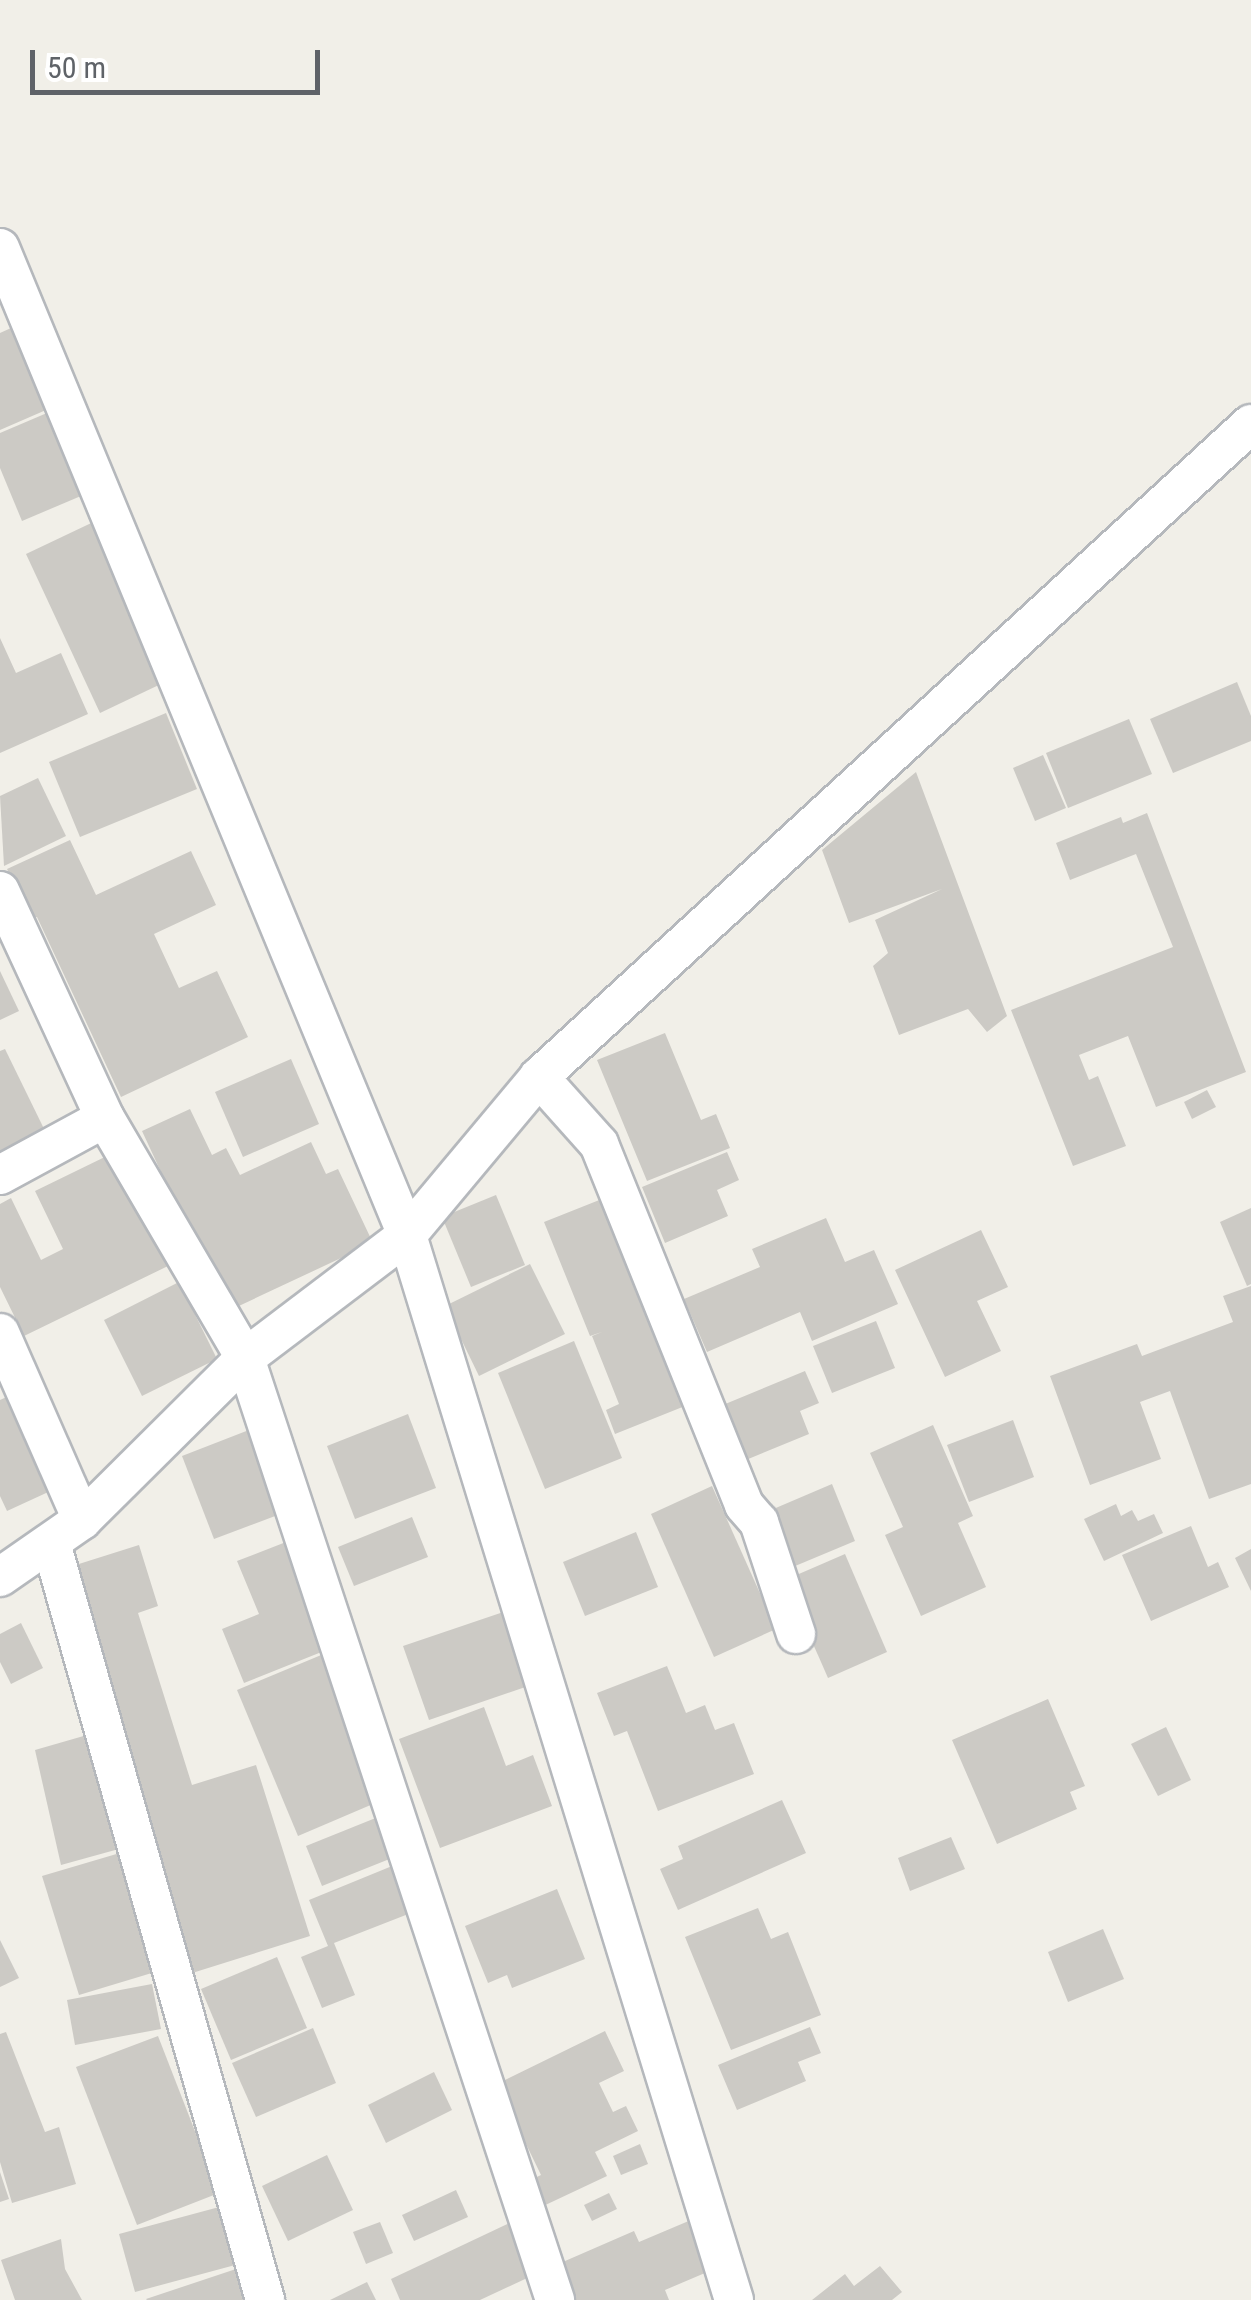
<!DOCTYPE html>
<html>
<head>
<meta charset="utf-8">
<style>
	body { margin:0 }
	#map { position:relative; width:1251px; height:2300px; overflow:hidden; background:#f1efe8; font-family:"Roboto Condensed",sans-serif }
	div>[style] { position:absolute }
	[style*='--x'] { left:calc(var(--x)*1px); top:calc(var(--y)*1px); width:calc(var(--w)*1px); rotate:calc(var(--a)*1deg) }
	.building>* { inset:0; background:#cccac5 }
	.roads { filter:drop-shadow(2px 0 #b5b8bc) drop-shadow(-2px 0 #b5b8bc) drop-shadow(0 2px #b5b8bc) drop-shadow(0 -2px #b5b8bc) }
	.minor>* { height:38px; margin:-19px; padding:0 19px; transform-origin:19px; border-radius:19px; background:#fff }
	span { translate:-50% -50%; white-space:nowrap; text-align:center; line-height:1.15; -webkit-text-stroke:10px #fff; paint-order:stroke }
	.scale { position:absolute; left:30px; top:50px; width:290px; height:45px; box-sizing:border-box; border:5px solid #5f6368; border-top:0; padding-left:12px; font-size:30px; line-height:35px; white-space:nowrap; color:#5f6368; -webkit-text-stroke:8px #fff; paint-order:stroke }
</style>
</head>
<body>
<div id="map">
	<div class="building">
		<div style="clip-path:polygon(11px 328px,46px 410px,0 430px,0 333px)"></div>
		<div style="clip-path:polygon(54px 410px,88px 493px,22px 521px,0 468px,0 433px)"></div>
		<div style="clip-path:polygon(106px 516px,163px 683px,100px 713px,26px 554px)"></div>
		<div style="clip-path:polygon(0 638px,16px 673px,61px 653px,88px 714px,0 753px)"></div>
		<div style="clip-path:polygon(1237px 682px,1251px 716px,1251px 741px,1173px 773px,1150px 719px)"></div>
		<div style="clip-path:polygon(166px 713px,197px 789px,80px 837px,49px 762px)"></div>
		<div style="clip-path:polygon(1129px 719px,1152px 774px,1068px 808px,1046px 753px)"></div>
		<div style="clip-path:polygon(1043px 755px,1066px 808px,1035px 821px,1013px 768px)"></div>
		<div style="clip-path:polygon(916px 772px,1007px 1016px,987px 1032px,968px 1009px,899px 1035px,873px 966px,888px 953px,875px 920px,942px 889px,849px 923px,822px 850px)"></div>
		<div style="clip-path:polygon(38px 778px,66px 836px,4px 866px,0 796px)"></div>
		<div style="clip-path:polygon(1147px 813px,1246px 1072px,1156px 1107px,1128px 1036px,1079px 1055px,1089px 1080px,1098px 1076px,1126px 1146px,1073px 1166px,1011px 1010px,1173px 947px,1136px 854px,1070px 880px,1056px 843px,1121px 817px,1123px 823px)"></div>
		<div style="clip-path:polygon(70px 840px,96px 895px,191px 851px,216px 905px,154px 934px,179px 988px,217px 971px,248px 1037px,121px 1097px,37px 917px,30px 919px,7px 869px)"></div>
		<div style="clip-path:polygon(0 971px,19px 1011px,0 1020px)"></div>
		<div style="clip-path:polygon(665px 1033px,701px 1120px,716px 1114px,730px 1148px,647px 1181px,597px 1060px)"></div>
		<div style="clip-path:polygon(5px 1049px,48px 1137px,0 1161px,0 1051px)"></div>
		<div style="clip-path:polygon(291px 1059px,319px 1124px,243px 1157px,215px 1092px)"></div>
		<div style="clip-path:polygon(1207px 1090px,1216px 1107px,1192px 1119px,1184px 1102px)"></div>
		<div style="clip-path:polygon(190px 1109px,212px 1155px,226px 1148px,240px 1175px,311px 1142px,326px 1174px,338px 1169px,373px 1243px,226px 1312px,142px 1131px)"></div>
		<div style="clip-path:polygon(727px 1152px,739px 1180px,717px 1190px,728px 1216px,665px 1243px,642px 1187px)"></div>
		<div style="clip-path:polygon(113px 1153px,168px 1266px,24px 1336px,0 1287px,0 1204px,11px 1198px,41px 1260px,63px 1249px,35px 1191px)"></div>
		<div style="clip-path:polygon(617px 1193px,690px 1404px,615px 1434px,606px 1410px,619px 1404px,592px 1336px,602px 1332px,590px 1336px,544px 1222px)"></div>
		<div style="clip-path:polygon(496px 1195px,525px 1265px,471px 1287px,442px 1217px)"></div>
		<div style="clip-path:polygon(1251px 1208px,1251px 1284px,1247px 1286px,1220px 1222px)"></div>
		<div style="clip-path:polygon(826px 1218px,845px 1262px,874px 1250px,898px 1304px,812px 1341px,800px 1312px,707px 1352px,684px 1299px,760px 1267px,752px 1249px)"></div>
		<div style="clip-path:polygon(981px 1230px,1008px 1287px,977px 1301px,1001px 1351px,945px 1377px,895px 1270px)"></div>
		<div style="clip-path:polygon(530px 1264px,565px 1334px,479px 1376px,445px 1306px)"></div>
		<div style="clip-path:polygon(179px 1282px,217px 1359px,142px 1396px,104px 1320px)"></div>
		<div style="clip-path:polygon(1251px 1286px,1251px 1484px,1209px 1499px,1170px 1391px,1140px 1402px,1161px 1459px,1090px 1485px,1050px 1376px,1137px 1344px,1142px 1356px,1233px 1322px,1223px 1296px)"></div>
		<div style="clip-path:polygon(876px 1321px,895px 1368px,832px 1393px,813px 1346px)"></div>
		<div style="clip-path:polygon(574px 1341px,622px 1458px,545px 1489px,498px 1373px)"></div>
		<div style="clip-path:polygon(805px 1371px,819px 1403px,800px 1411px,809px 1434px,741px 1462px,718px 1407px)"></div>
		<div style="clip-path:polygon(13px 1394px,57px 1488px,7px 1511px,0 1496px,0 1400px)"></div>
		<div style="clip-path:polygon(408px 1414px,436px 1488px,355px 1519px,327px 1446px)"></div>
		<div style="clip-path:polygon(1013px 1420px,1034px 1477px,969px 1502px,947px 1445px)"></div>
		<div style="clip-path:polygon(933px 1425px,973px 1516px,958px 1523px,986px 1587px,921px 1616px,885px 1535px,903px 1527px,870px 1453px)"></div>
		<div style="clip-path:polygon(259px 1426px,291px 1510px,214px 1539px,182px 1456px)"></div>
		<div style="clip-path:polygon(832px 1484px,855px 1541px,788px 1569px,764px 1513px)"></div>
		<div style="clip-path:polygon(712px 1486px,776px 1629px,714px 1657px,651px 1514px)"></div>
		<div style="clip-path:polygon(1116px 1504px,1121px 1516px,1132px 1510px,1138px 1521px,1154px 1514px,1163px 1533px,1104px 1561px,1084px 1519px)"></div>
		<div style="clip-path:polygon(412px 1517px,428px 1557px,354px 1586px,338px 1547px)"></div>
		<div style="clip-path:polygon(1191px 1526px,1208px 1567px,1218px 1562px,1229px 1587px,1151px 1621px,1122px 1555px)"></div>
		<div style="clip-path:polygon(636px 1532px,658px 1587px,585px 1616px,563px 1562px)"></div>
		<div style="clip-path:polygon(286px 1542px,329px 1649px,244px 1683px,222px 1629px,259px 1614px,237px 1561px)"></div>
		<div style="clip-path:polygon(139px 1545px,158px 1606px,138px 1613px,192px 1785px,256px 1765px,310px 1936px,189px 1974px,63px 1569px)"></div>
		<div style="clip-path:polygon(1251px 1549px,1251px 1591px,1235px 1558px)"></div>
		<div style="clip-path:polygon(845px 1554px,887px 1652px,828px 1678px,785px 1580px)"></div>
		<div style="clip-path:polygon(512px 1609px,537px 1683px,429px 1720px,403px 1646px)"></div>
		<div style="clip-path:polygon(21px 1623px,43px 1668px,11px 1684px,0 1662px,0 1634px)"></div>
		<div style="clip-path:polygon(326px 1653px,387px 1798px,298px 1836px,237px 1690px)"></div>
		<div style="clip-path:polygon(667px 1666px,686px 1713px,705px 1705px,715px 1730px,734px 1723px,754px 1774px,658px 1811px,627px 1731px,614px 1736px,597px 1693px)"></div>
		<div style="clip-path:polygon(1048px 1699px,1085px 1786px,1070px 1792px,1077px 1809px,997px 1844px,952px 1740px)"></div>
		<div style="clip-path:polygon(484px 1707px,506px 1766px,533px 1755px,552px 1806px,440px 1848px,399px 1739px)"></div>
		<div style="clip-path:polygon(1166px 1727px,1191px 1780px,1158px 1796px,1131px 1744px)"></div>
		<div style="clip-path:polygon(94px 1733px,126px 1847px,61px 1865px,35px 1750px)"></div>
		<div style="clip-path:polygon(782px 1800px,806px 1853px,678px 1910px,660px 1869px,683px 1859px,678px 1846px)"></div>
		<div style="clip-path:polygon(393px 1811px,392px 1858px,322px 1886px,306px 1846px)"></div>
		<div style="clip-path:polygon(951px 1837px,965px 1869px,910px 1891px,898px 1858px)"></div>
		<div style="clip-path:polygon(130px 1850px,165px 1969px,79px 1995px,42px 1876px)"></div>
		<div style="clip-path:polygon(397px 1864px,416px 1911px,334px 1943px,355px 1995px,322px 2008px,301px 1957px,328px 1946px,309px 1900px)"></div>
		<div style="clip-path:polygon(557px 1889px,585px 1959px,512px 1988px,507px 1975px,488px 1983px,465px 1926px)"></div>
		<div style="clip-path:polygon(758px 1908px,771px 1939px,788px 1932px,821px 2015px,731px 2050px,685px 1937px)"></div>
		<div style="clip-path:polygon(1103px 1929px,1124px 1979px,1068px 2002px,1048px 1952px)"></div>
		<div style="clip-path:polygon(0 1940px,19px 1978px,0 1987px)"></div>
		<div style="clip-path:polygon(277px 1957px,307px 2028px,231px 2060px,201px 1989px)"></div>
		<div style="clip-path:polygon(152px 1984px,161px 2029px,75px 2045px,67px 2000px)"></div>
		<div style="clip-path:polygon(810px 2027px,821px 2053px,798px 2062px,806px 2081px,737px 2110px,718px 2065px)"></div>
		<div style="clip-path:polygon(313px 2028px,336px 2083px,256px 2117px,232px 2063px)"></div>
		<div style="clip-path:polygon(605px 2031px,624px 2071px,599px 2083px,613px 2112px,626px 2106px,638px 2131px,595px 2152px,607px 2176px,539px 2208px,526px 2182px,541px 2175px,497px 2084px)"></div>
		<div style="clip-path:polygon(6px 2032px,45px 2132px,59px 2127px,76px 2184px,12px 2203px,0 2162px,0 2034px)"></div>
		<div style="clip-path:polygon(158px 2036px,219px 2193px,137px 2225px,76px 2067px)"></div>
		<div style="clip-path:polygon(434px 2072px,452px 2110px,386px 2143px,368px 2105px)"></div>
		<div style="clip-path:polygon(640px 2144px,648px 2164px,621px 2175px,613px 2156px)"></div>
		<div style="clip-path:polygon(327px 2155px,353px 2210px,288px 2241px,262px 2186px)"></div>
		<div style="clip-path:polygon(0 2172px,9px 2199px,0 2202px)"></div>
		<div style="clip-path:polygon(456px 2190px,468px 2217px,414px 2241px,402px 2215px)"></div>
		<div style="clip-path:polygon(609px 2193px,617px 2209px,592px 2221px,584px 2205px)"></div>
		<div style="clip-path:polygon(234px 2203px,250px 2261px,135px 2292px,119px 2234px)"></div>
		<div style="clip-path:polygon(516px 2220px,540px 2272px,480px 2300px,400px 2300px,391px 2279px)"></div>
		<div style="clip-path:polygon(691px 2220px,712px 2270px,665px 2290px,669px 2300px,563px 2300px,549px 2268px,634px 2231px,639px 2242px)"></div>
		<div style="clip-path:polygon(380px 2222px,393px 2253px,366px 2264px,353px 2232px)"></div>
		<div style="clip-path:polygon(61px 2239px,65px 2269px,82px 2300px,15px 2300px,1px 2260px)"></div>
		<div style="clip-path:polygon(245px 2266px,257px 2300px,147px 2300px,146px 2299px)"></div>
		<div style="clip-path:polygon(880px 2266px,902px 2292px,892px 2300px,812px 2300px,845px 2274px,854px 2286px)"></div>
		<div style="clip-path:polygon(367px 2282px,376px 2300px,330px 2300px)"></div>
	</div>
	<div class="roads">
		<div class="minor">
			<div style="--x:0;--y:248;--w:1068;--a:67.59"></div>
			<div style="--x:407;--y:1235;--w:1114;--a:72.93"></div>
			<div style="--x:0;--y:891;--w:250;--a:65.2"></div>
			<div style="--x:105;--y:1118;--w:278;--a:59.7"></div>
			<div style="--x:245;--y:1358;--w:992;--a:71.78"></div>
			<div style="--x:539;--y:1077;--w:90;--a:48.2"></div>
			<div style="--x:599;--y:1144;--w:389;--a:68.1"></div>
			<div style="--x:744;--y:1505;--w:23;--a:49"></div>
			<div style="--x:759;--y:1522;--w:118;--a:71.7"></div>
			<div style="--x:0;--y:1175;--w:119;--a:-28.5"></div>
			<div style="--x:0;--y:1333;--w:204;--a:66.3"></div>
			<div style="--x:51;--y:1543;--w:787;--a:74.21"></div>
			<div style="--x:0;--y:1577;--w:100;--a:-34.8"></div>
			<div style="--x:82;--y:1520;--w:230;--a:-44.8"></div>
			<div style="--x:245;--y:1358;--w:203;--a:-37.2"></div>
			<div style="--x:407;--y:1235;--w:206;--a:-50.1"></div>
			<div style="--x:539;--y:1077;--w:966;--a:-42.53"></div>
		</div>
	</div>
	<div class="scale">50 m</div>
</div>
</body>
</html>
